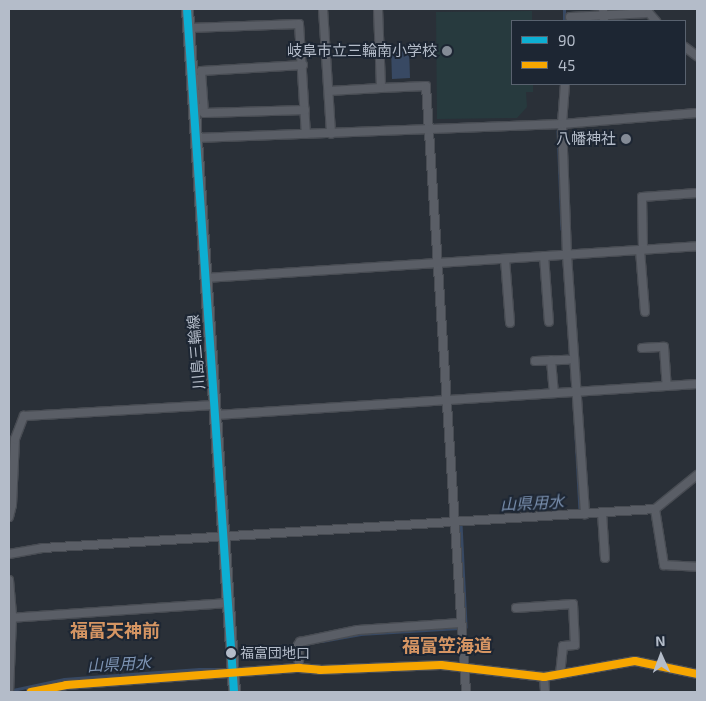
<!DOCTYPE html>
<html>
<head>
<meta charset="utf-8">
<style>
	body { margin:0 }
	#map { position:relative; width:706px; height:701px; overflow:hidden; background:#2a3038; font-family:"Exo 2","Noto Sans JP",sans-serif }
	div>[style] { position:absolute }
	[style*='--x'] { left:calc(var(--x)*1px); top:calc(var(--y)*1px); width:calc(var(--w)*1px); rotate:calc(var(--a)*1deg) }
	.green>* { inset:0; background:#273a3e }
	.water>* { inset:0; background:#384963 }
	.stream>* { height:2.5px; margin:-1.25px; padding:0 1.25px; transform-origin:1.25px; border-radius:1.25px; background:#384963 }
	.roads { filter:drop-shadow(1px 0 #484c53) drop-shadow(-1px 0 #484c53) drop-shadow(0 1px #484c53) drop-shadow(0 -1px #484c53) }
	.street>* { height:8px; margin:-4px; padding:0 4px; transform-origin:4px; border-radius:4px; background:#5a5e66 }
	.primary>* { height:11px; margin:-5.5px; padding:0 5.5px; transform-origin:5.5px; border-radius:5.5px; background:#5c6168 }
	.bus-1>* { height:8px; margin:-4px; padding:0 4px; transform-origin:4px; border-radius:4px; background:#0dafd3 }
	.bus-2>* { height:8px; margin:-4px; padding:0 4px; transform-origin:4px; border-radius:4px; background:#f7a600 }
	.dots>* { width:14px; height:14px; translate:-50% -50%; box-sizing:border-box; border:2px solid #1d2633; border-radius:50% }
	span { translate:-50% -50%; white-space:nowrap; text-align:center; line-height:1.15; -webkit-text-stroke:4px #1d2633; paint-order:stroke }
	.bus-label { font-size:14px; color:#b4bcc9 }
	.left { translate:0 -50%; text-align:left }
	.poi-label { font-size:15px; color:#b4bcc9 }
	.right { translate:-100% -50%; text-align:right }
	.street-label { font-size:15px; color:#b4bcc9 }
	.water-label { font-size:16px; color:#7c92b1; font-style:italic }
	.quarter-label { font-size:18px; color:#d59563; font-weight:700 }
	.frame { position:absolute; inset:0; border:10px solid #b4bcc9; pointer-events:none }
	.legend { position:absolute; left:511px; top:20px; width:175px; height:65px; box-sizing:border-box; background:#1d2633; border:1px solid #59626f; margin:0; padding:6px 9px; list-style:none; font-size:15px; color:#b4bcc9 }
	.legend li { display:flex; align-items:center; gap:10px; height:25px }
	.legend b { width:25px; border:1px solid #59626f }
	.north { position:absolute; left:636px; top:631px; width:50px; height:50px; -webkit-text-stroke:4px #1d2633; paint-order:stroke; rotate:358deg; font-size:14px; font-weight:700; line-height:20px; text-align:center; color:#b4bcc9 }
	.north::after { content:''; display:block; margin:auto; width:18px; height:22px; background:#b4bcc9; clip-path:polygon(50% 0,100% 100%,50% 72%,0 100%) }
</style>
</head>
<body>
<div id="map">
	<div class="green">
		<div style="clip-path:polygon(532px 11px,532px 21px,512px 21px,512px 84px,533px 84px,533px 92px,526px 92px,527px 107px,517px 118px,437px 119px,436px 12px)"></div>
	</div>
	<div class="water">
		<div style="clip-path:polygon(391px 48px,409px 48px,410px 78px,392px 79px)"></div>
	</div>
	<div class="stream">
		<div style="--x:564;--y:21;--w:12;--a:-90"></div>
		<div style="--x:558;--y:122;--w:38;--a:-85"></div>
		<div style="--x:558;--y:131;--w:98;--a:87.7"></div>
		<div style="--x:576;--y:437;--w:74;--a:86.9"></div>
		<div style="--x:461;--y:523;--w:104;--a:87.2"></div>
		<div style="--x:322;--y:641;--w:39;--a:-10"></div>
		<div style="--x:360;--y:634;--w:99;--a:-3.5"></div>
		<div style="--x:235;--y:668;--w:25;--a:-2"></div>
		<div style="--x:13;--y:690;--w:52;--a:-12.2"></div>
		<div style="--x:64;--y:679;--w:135;--a:-4.2"></div>
		<div style="--x:199;--y:669;--w:26;--a:0"></div>
	</div>
	<div class="roads">
		<div class="street">
			<div style="--x:323;--y:9;--w:125;--a:86.3"></div>
			<div style="--x:378;--y:9;--w:79;--a:87.8"></div>
			<div style="--x:381;--y:88;--w:45;--a:-2.5"></div>
			<div style="--x:426;--y:86;--w:607;--a:86.22"></div>
			<div style="--x:603;--y:9;--w:12;--a:85"></div>
			<div style="--x:570;--y:17;--w:79;--a:-2.9"></div>
			<div style="--x:649;--y:13;--w:11;--a:49"></div>
			<div style="--x:189;--y:28;--w:110;--a:-2.1"></div>
			<div style="--x:299;--y:24;--w:110;--a:86.4"></div>
			<div style="--x:685;--y:47;--w:15;--a:37"></div>
			<div style="--x:303;--y:65;--w:102;--a:176.6"></div>
			<div style="--x:201;--y:71;--w:42;--a:85.9"></div>
			<div style="--x:204;--y:113;--w:101;--a:-1.7"></div>
			<div style="--x:565;--y:84;--w:40;--a:94.3"></div>
			<div style="--x:562;--y:124;--w:131;--a:87.8"></div>
			<div style="--x:567;--y:255;--w:260;--a:86"></div>
			<div style="--x:329;--y:91;--w:52;--a:-3.3"></div>
			<div style="--x:196;--y:138;--w:366;--a:-2.2"></div>
			<div style="--x:562;--y:124;--w:135;--a:-4.7"></div>
			<div style="--x:643;--y:249;--w:52;--a:-91.1"></div>
			<div style="--x:642;--y:197;--w:55;--a:-4.2"></div>
			<div style="--x:640;--y:250;--w:62;--a:85.4"></div>
			<div style="--x:544;--y:256;--w:66;--a:85.7"></div>
			<div style="--x:505;--y:259;--w:64;--a:85.5"></div>
			<div style="--x:205;--y:278;--w:493;--a:-3.7"></div>
			<div style="--x:642;--y:348;--w:22;--a:-3"></div>
			<div style="--x:664;--y:347;--w:39;--a:86"></div>
			<div style="--x:551;--y:360;--w:33;--a:85"></div>
			<div style="--x:535;--y:361;--w:33;--a:-2"></div>
			<div style="--x:216;--y:415;--w:482;--a:-3.7"></div>
			<div style="--x:655;--y:509;--w:57;--a:80.9"></div>
			<div style="--x:664;--y:565;--w:33;--a:3"></div>
			<div style="--x:602;--y:513;--w:45;--a:86.2"></div>
			<div style="--x:9;--y:517;--w:12;--a:-76"></div>
			<div style="--x:12;--y:505;--w:66;--a:-87.4"></div>
			<div style="--x:15;--y:439;--w:25;--a:-69"></div>
			<div style="--x:24;--y:416;--w:191;--a:-3.3"></div>
			<div style="--x:9;--y:554;--w:35;--a:-10"></div>
			<div style="--x:43;--y:548;--w:613;--a:-3.65"></div>
			<div style="--x:655;--y:509;--w:54;--a:-39"></div>
			<div style="--x:9;--y:580;--w:38;--a:85"></div>
			<div style="--x:12;--y:618;--w:74;--a:92.3"></div>
			<div style="--x:516;--y:608;--w:57;--a:-4"></div>
			<div style="--x:573;--y:604;--w:41;--a:87.2"></div>
			<div style="--x:575;--y:645;--w:12;--a:175"></div>
			<div style="--x:563;--y:646;--w:28;--a:96"></div>
			<div style="--x:9;--y:618;--w:220;--a:-3.9"></div>
			<div style="--x:299;--y:668;--w:23;--a:-92"></div>
			<div style="--x:298;--y:645;--w:4;--a:-56"></div>
			<div style="--x:300;--y:642;--w:59;--a:-11.7"></div>
			<div style="--x:358;--y:630;--w:103;--a:-3.9"></div>
			<div style="--x:544;--y:677;--w:15;--a:86"></div>
			<div style="--x:31;--y:692;--w:36;--a:-11"></div>
			<div style="--x:66;--y:685;--w:234;--a:-4.2"></div>
			<div style="--x:299;--y:668;--w:21;--a:5"></div>
			<div style="--x:320;--y:670;--w:121;--a:-2.4"></div>
			<div style="--x:441;--y:665;--w:104;--a:6.6"></div>
			<div style="--x:544;--y:677;--w:92;--a:-10"></div>
			<div style="--x:635;--y:661;--w:63;--a:11.8"></div>
		</div>
		<div class="primary">
			<div style="--x:187;--y:9;--w:685;--a:86.06"></div>
		</div>
	</div>
	<div class="bus-1">
		<div style="--x:187;--y:9;--w:685;--a:86.06"></div>
	</div>
	<div class="bus-2">
		<div style="--x:31;--y:692;--w:36;--a:-11"></div>
		<div style="--x:66;--y:685;--w:234;--a:-4.2"></div>
		<div style="--x:299;--y:668;--w:21;--a:5"></div>
		<div style="--x:320;--y:670;--w:121;--a:-2.4"></div>
		<div style="--x:441;--y:665;--w:104;--a:6.6"></div>
		<div style="--x:544;--y:677;--w:92;--a:-10"></div>
		<div style="--x:635;--y:661;--w:63;--a:11.8"></div>
	</div>
	<div class="dots">
		<div style="left:447px;top:51px;background:#848b96"></div>
		<div style="left:626px;top:139px;background:#848b96"></div>
		<div style="left:231px;top:653px;background:#b4bcc9"></div>
	</div>
	<div class="bus-label">
		<span class="left" style="left:240px;top:653px">福富団地口</span>
	</div>
	<div class="poi-label">
		<span class="right" style="left:437px;top:51px">岐阜市立三輪南小学校</span>
		<span class="right" style="left:616px;top:139px">八幡神社</span>
	</div>
	<div class="street-label">
		<span style="left:196px;top:352px;rotate:-95deg">川島三輪線</span>
	</div>
	<div class="water-label">
		<span style="left:532px;top:503px;rotate:-3deg">山県用水</span>
		<span style="left:119px;top:664px;rotate:-3deg">山県用水</span>
	</div>
	<div class="quarter-label">
		<span style="left:115px;top:630px">福富天神前</span>
		<span style="left:447px;top:645px">福富笠海道</span>
	</div>
	<div class="frame"></div>
	<ul class="legend">
	<li><b style="height:6px;background:#0dafd3"></b>90</li>
	<li><b style="height:6px;background:#f7a600"></b>45</li>
	</ul>
	<div class="north">N</div>
</div>
</body>
</html>
